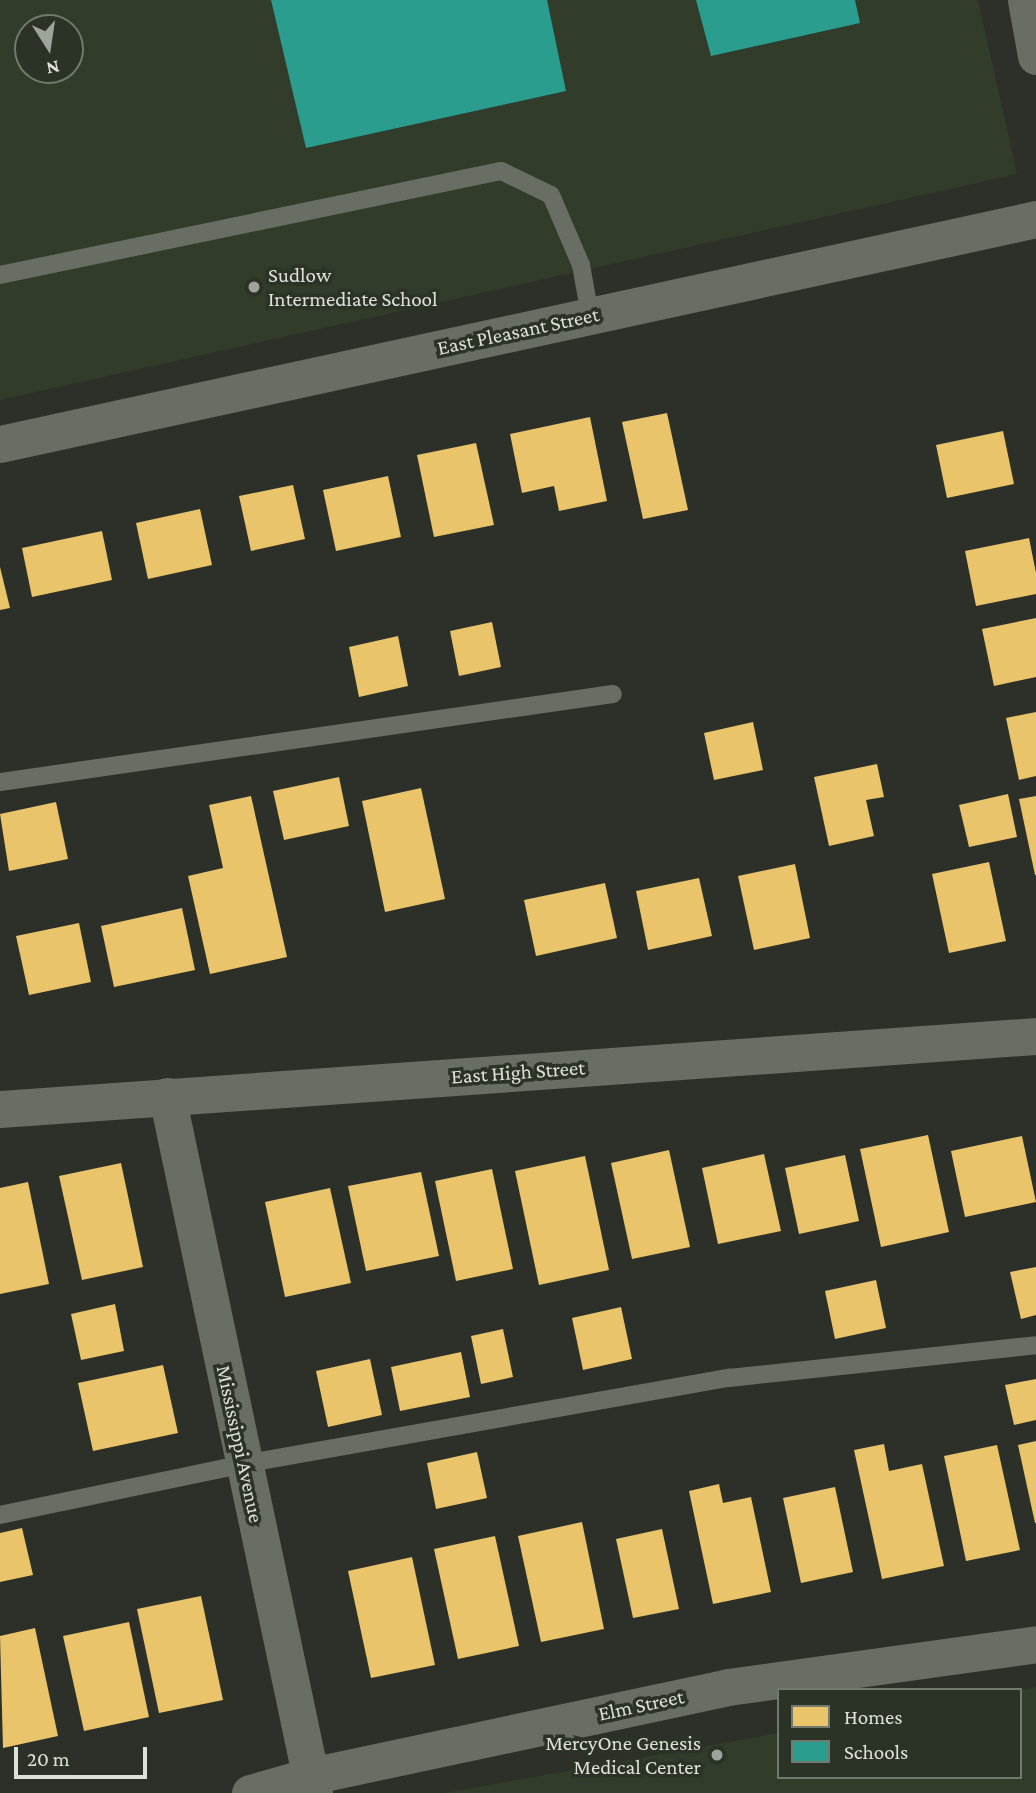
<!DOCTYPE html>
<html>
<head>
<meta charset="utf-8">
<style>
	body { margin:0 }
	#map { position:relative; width:1036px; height:1793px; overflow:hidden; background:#2c3029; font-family:"Crimson Pro",serif }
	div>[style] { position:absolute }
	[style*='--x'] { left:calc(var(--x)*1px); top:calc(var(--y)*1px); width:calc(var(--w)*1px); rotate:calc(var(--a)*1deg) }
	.built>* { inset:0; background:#323c2b }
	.homes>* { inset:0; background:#e9c46a }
	.schools>* { inset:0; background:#2a9d8f }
	.lane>* { height:18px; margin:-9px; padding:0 9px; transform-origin:9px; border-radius:9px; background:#686e64 }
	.street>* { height:37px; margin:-18.5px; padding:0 18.5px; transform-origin:18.5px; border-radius:18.5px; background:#686e64 }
	.dots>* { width:19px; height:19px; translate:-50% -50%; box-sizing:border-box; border:4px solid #2b3326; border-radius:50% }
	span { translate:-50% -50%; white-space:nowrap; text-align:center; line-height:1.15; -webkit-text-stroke:7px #2b3326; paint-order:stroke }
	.poi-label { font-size:21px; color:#dce2d9 }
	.left { translate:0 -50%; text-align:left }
	.right { translate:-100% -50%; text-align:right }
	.street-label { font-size:21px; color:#dce2d9 }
	.legend { position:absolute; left:777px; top:1688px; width:245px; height:91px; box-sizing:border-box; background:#2b3326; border:2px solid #72796e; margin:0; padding:9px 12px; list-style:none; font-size:21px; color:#dce2d9 }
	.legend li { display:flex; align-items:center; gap:14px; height:35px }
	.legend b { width:35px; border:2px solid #72796e }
	.north { position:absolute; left:14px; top:14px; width:70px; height:70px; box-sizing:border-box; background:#2b3326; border:2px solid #72796e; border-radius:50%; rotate:168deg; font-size:19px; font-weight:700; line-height:28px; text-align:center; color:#dce2d9 }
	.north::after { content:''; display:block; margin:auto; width:24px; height:32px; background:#9ea49b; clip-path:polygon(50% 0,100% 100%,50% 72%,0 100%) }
	.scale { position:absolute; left:14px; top:1747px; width:133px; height:32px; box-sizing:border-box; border:4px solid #dce2d9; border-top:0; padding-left:9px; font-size:21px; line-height:24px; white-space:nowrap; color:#dce2d9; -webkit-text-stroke:5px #2b3326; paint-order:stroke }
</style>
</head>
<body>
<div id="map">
	<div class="built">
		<div style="clip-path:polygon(evenodd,0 0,978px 0,1017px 174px,0 400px,0 0,28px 28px,70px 28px,70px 70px,28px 70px,28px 28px)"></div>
		<div style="clip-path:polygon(1036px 1687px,1036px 1793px,444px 1793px,779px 1733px,779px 1777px,1020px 1777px,1020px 1690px)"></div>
	</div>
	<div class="homes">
		<div style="clip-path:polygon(667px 413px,688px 510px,643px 519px,622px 422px)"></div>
		<div style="clip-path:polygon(590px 417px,607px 501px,559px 511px,554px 486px,522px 493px,510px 434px)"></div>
		<div style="clip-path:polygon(1003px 431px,1014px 484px,947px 498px,936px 445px)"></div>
		<div style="clip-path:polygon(476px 443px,494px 525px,434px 537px,417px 455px)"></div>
		<div style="clip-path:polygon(388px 476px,401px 537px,336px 551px,323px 490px)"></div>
		<div style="clip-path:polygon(293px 485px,305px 539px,251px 551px,239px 496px)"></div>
		<div style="clip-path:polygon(200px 509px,212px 565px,148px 579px,136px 523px)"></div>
		<div style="clip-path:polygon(102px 531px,112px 580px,32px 597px,22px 548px)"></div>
		<div style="clip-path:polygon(1029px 538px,1036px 573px,1036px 594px,976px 606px,965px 551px)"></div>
		<div style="clip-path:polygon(0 567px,10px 608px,0 610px)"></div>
		<div style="clip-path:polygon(1036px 618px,1036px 677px,994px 686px,982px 629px)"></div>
		<div style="clip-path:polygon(492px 622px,501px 667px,459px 676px,450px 631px)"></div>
		<div style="clip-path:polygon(398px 636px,408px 686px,359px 697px,349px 647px)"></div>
		<div style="clip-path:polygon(1036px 712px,1036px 776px,1019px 780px,1006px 718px)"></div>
		<div style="clip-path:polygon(753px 722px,763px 770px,714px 780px,704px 733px)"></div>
		<div style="clip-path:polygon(877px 764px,884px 797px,866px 800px,874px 836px,829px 846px,814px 777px)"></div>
		<div style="clip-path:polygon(339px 777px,349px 826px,284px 840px,273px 791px)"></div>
		<div style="clip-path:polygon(421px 788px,445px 899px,385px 912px,362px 801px)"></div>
		<div style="clip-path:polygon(1008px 794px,1017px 837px,969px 847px,959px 805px)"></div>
		<div style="clip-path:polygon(251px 796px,287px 957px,210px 974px,188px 876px,223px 868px,209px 805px)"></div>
		<div style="clip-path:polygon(1036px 796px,1036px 875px,1035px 875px,1019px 799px)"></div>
		<div style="clip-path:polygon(56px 802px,68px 859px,9px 871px,0 814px)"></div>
		<div style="clip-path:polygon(989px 862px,1006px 941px,949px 953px,932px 874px)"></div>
		<div style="clip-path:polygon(795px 864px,810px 938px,754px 950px,738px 876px)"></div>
		<div style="clip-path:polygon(699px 878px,712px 936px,648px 950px,636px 891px)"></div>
		<div style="clip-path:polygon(605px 883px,617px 938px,536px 956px,524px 900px)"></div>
		<div style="clip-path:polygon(182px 908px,195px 970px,114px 987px,101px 926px)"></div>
		<div style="clip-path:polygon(79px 923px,91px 982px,29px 995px,16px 936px)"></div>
		<div style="clip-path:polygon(928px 1135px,949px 1232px,881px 1247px,860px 1149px)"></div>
		<div style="clip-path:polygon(1022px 1136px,1036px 1202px,965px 1217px,951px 1151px)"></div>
		<div style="clip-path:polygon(669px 1150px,690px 1247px,632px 1259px,611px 1163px)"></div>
		<div style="clip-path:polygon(764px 1154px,781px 1231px,718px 1244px,702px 1168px)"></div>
		<div style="clip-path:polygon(845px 1155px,859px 1221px,799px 1234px,785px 1168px)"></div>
		<div style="clip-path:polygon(585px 1156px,609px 1270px,539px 1285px,515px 1171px)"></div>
		<div style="clip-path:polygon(121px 1163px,143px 1267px,82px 1280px,59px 1176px)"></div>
		<div style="clip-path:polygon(492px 1169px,513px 1269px,456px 1281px,435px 1181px)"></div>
		<div style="clip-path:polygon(421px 1172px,439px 1256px,366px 1271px,348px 1186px)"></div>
		<div style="clip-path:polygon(28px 1182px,49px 1284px,0 1294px,0 1188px)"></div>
		<div style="clip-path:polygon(330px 1188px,351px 1283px,285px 1297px,265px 1202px)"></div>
		<div style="clip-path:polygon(1036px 1267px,1036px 1315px,1021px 1319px,1010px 1272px)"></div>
		<div style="clip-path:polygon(876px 1280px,886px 1328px,835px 1339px,825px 1291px)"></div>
		<div style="clip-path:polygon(115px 1304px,124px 1351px,81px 1360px,71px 1314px)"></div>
		<div style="clip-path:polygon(621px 1307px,632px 1359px,583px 1370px,572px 1318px)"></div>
		<div style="clip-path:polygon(503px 1329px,513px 1377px,481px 1384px,471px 1336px)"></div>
		<div style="clip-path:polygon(461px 1352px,470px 1397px,400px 1411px,391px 1367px)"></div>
		<div style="clip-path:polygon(370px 1359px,382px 1415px,328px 1427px,316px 1371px)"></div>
		<div style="clip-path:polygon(163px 1365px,178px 1433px,93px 1451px,78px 1383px)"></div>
		<div style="clip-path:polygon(1036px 1379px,1036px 1420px,1014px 1425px,1005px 1385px)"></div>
		<div style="clip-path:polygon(1036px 1441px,1036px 1523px,1035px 1523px,1018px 1445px)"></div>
		<div style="clip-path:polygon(884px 1444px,889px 1471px,922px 1464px,944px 1566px,882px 1579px,854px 1450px)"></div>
		<div style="clip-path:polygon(997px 1445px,1020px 1550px,966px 1561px,944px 1456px)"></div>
		<div style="clip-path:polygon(477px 1452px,487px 1498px,436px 1509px,427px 1463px)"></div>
		<div style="clip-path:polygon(719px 1484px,723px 1503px,751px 1497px,771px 1592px,713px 1604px,689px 1491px)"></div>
		<div style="clip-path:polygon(835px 1487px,853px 1572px,801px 1583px,783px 1498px)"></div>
		<div style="clip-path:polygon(582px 1522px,604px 1629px,541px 1642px,518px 1536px)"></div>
		<div style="clip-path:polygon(22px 1528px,33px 1575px,0 1582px,0 1533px)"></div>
		<div style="clip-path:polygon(662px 1529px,679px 1609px,633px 1618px,616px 1539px)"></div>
		<div style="clip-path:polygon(495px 1536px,519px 1646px,458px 1659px,434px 1549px)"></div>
		<div style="clip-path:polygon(412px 1557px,435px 1665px,371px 1678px,348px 1571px)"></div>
		<div style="clip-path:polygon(201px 1596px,223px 1700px,159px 1713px,137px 1609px)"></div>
		<div style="clip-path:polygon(129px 1622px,149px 1717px,84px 1731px,63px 1636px)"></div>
		<div style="clip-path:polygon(35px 1628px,58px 1736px,3px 1748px,0 1636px)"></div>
	</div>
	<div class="schools">
		<div style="clip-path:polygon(271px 0,547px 0,566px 91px,306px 148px)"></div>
		<div style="clip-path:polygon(696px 0,855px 0,860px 23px,711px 56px)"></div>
	</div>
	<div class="lane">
		<div style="--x:0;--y:275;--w:512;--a:-11.73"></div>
		<div style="--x:501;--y:171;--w:55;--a:25.6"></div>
		<div style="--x:551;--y:195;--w:76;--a:66.8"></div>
		<div style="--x:581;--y:265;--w:51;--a:79.8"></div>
		<div style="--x:0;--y:782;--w:619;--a:-8.17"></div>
		<div style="--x:0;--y:1515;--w:249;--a:-11.8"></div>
		<div style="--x:244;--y:1464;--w:493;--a:-10.1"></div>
		<div style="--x:729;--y:1378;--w:309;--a:-6.1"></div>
	</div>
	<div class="street">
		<div style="--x:1026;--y:0;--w:57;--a:79.9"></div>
		<div style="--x:0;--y:444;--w:1060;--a:-12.25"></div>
		<div style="--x:167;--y:1096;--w:712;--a:78.09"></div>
		<div style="--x:0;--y:1109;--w:1039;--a:-4.03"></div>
		<div style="--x:250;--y:1793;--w:62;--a:-15.8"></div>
		<div style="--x:310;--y:1776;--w:427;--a:-12"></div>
		<div style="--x:728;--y:1687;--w:311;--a:-7.9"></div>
	</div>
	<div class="dots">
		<div style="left:254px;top:287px;background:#9ea49b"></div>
		<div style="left:717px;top:1755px;background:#9ea49b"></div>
	</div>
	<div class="poi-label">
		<span class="left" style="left:268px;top:287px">Sudlow<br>Intermediate School</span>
		<span class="right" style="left:701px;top:1755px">MercyOne Genesis<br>Medical Center</span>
	</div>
	<div class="street-label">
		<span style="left:518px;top:331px;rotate:-12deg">East Pleasant Street</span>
		<span style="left:518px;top:1072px;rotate:-4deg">East High Street</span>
		<span style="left:240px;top:1444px;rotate:78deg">Mississippi Avenue</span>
		<span style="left:641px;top:1705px;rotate:-12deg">Elm Street</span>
	</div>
	<ul class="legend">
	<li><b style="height:19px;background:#e9c46a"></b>Homes</li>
	<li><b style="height:19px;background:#2a9d8f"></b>Schools</li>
	</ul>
	<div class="north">N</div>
	<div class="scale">20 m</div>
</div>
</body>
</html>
